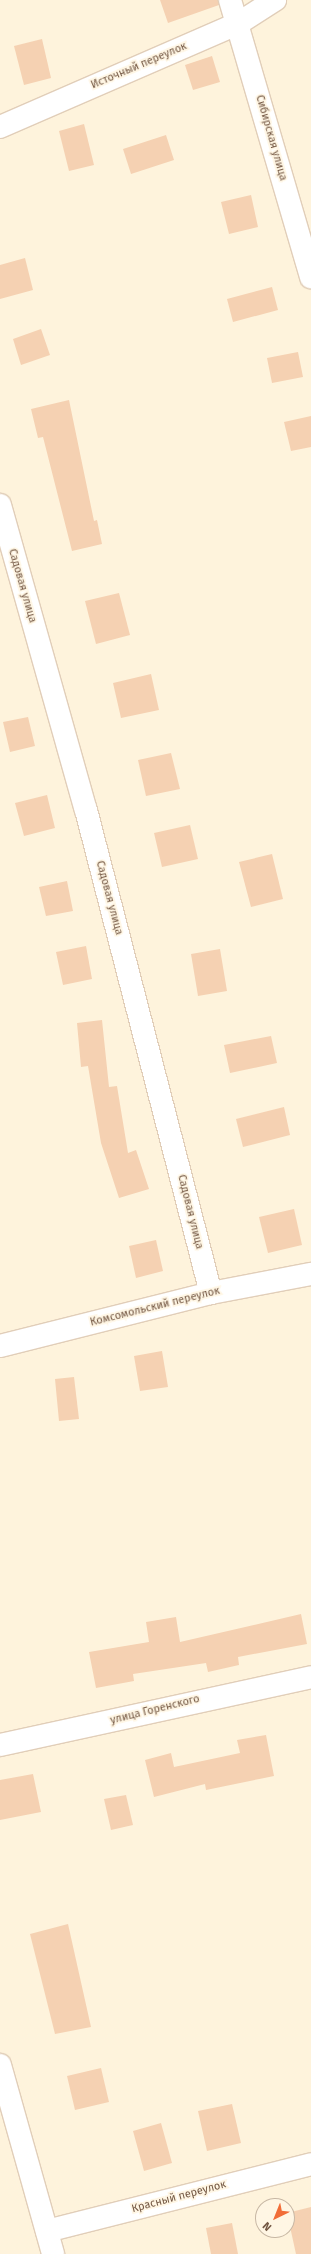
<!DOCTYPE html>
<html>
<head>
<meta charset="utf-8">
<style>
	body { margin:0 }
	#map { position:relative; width:311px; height:2254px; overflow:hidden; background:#fef3dc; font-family:"Fira Sans",sans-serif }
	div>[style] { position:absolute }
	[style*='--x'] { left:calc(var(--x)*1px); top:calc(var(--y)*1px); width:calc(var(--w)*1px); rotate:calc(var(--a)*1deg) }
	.building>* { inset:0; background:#f5d1b2 }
	.roads { filter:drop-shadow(1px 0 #e1ceb9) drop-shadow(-1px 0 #e1ceb9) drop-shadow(0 1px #e1ceb9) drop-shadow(0 -1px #e1ceb9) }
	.minor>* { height:22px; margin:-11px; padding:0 11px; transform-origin:11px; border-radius:11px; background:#fff }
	span { translate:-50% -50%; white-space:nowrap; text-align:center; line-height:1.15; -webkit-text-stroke:3.5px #fff6e4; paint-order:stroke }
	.street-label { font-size:11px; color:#745844 }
	.north { position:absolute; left:255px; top:2198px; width:40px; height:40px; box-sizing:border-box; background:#fff6e4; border:1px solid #c7b7a4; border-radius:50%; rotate:223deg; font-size:11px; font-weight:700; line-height:16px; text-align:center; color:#745844 }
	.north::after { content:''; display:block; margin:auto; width:14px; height:18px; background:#f16d38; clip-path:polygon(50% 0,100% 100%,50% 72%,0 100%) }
</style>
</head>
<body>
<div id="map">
	<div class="building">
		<div style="clip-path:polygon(160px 0,218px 0,219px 5px,168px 23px)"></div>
		<div style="clip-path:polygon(42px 39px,51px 78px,24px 85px,14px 46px)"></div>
		<div style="clip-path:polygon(212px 56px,220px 82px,193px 90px,185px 65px)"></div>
		<div style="clip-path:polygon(84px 124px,94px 165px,69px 171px,59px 131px)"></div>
		<div style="clip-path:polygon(166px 135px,174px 160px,131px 174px,123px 149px)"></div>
		<div style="clip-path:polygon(251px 195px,258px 227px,229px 234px,221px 202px)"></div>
		<div style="clip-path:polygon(25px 258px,33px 290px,0 299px,0 265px)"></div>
		<div style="clip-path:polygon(272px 287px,278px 310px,233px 322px,227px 299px)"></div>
		<div style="clip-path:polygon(41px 329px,50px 355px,21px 365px,13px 339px)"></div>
		<div style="clip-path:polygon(298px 352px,303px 377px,272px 383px,267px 358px)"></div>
		<div style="clip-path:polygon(69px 400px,94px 521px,97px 520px,102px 544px,72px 551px,43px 437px,38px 438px,31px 409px)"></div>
		<div style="clip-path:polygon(311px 416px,311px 447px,291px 451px,284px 422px)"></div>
		<div style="clip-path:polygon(119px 593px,130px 635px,96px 644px,85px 601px)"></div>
		<div style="clip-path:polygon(151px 674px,159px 710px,121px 718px,113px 683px)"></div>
		<div style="clip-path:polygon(28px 717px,35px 746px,10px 752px,3px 722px)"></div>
		<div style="clip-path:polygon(171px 753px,180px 789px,146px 796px,138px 760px)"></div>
		<div style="clip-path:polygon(47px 795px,55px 828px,24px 836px,15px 803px)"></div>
		<div style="clip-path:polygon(190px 825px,198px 859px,162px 867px,154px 833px)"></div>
		<div style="clip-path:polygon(272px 854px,283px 899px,251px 907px,239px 862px)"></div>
		<div style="clip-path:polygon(67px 881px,73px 911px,46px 916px,39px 887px)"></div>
		<div style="clip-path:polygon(86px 946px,92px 979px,63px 985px,56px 952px)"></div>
		<div style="clip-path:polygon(220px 949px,227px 991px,198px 996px,191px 954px)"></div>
		<div style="clip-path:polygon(102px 1020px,109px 1087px,117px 1086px,128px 1153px,136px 1150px,149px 1189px,119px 1198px,101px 1143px,88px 1066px,81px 1067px,77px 1023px)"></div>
		<div style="clip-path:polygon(271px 1036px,277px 1063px,230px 1073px,224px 1045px)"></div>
		<div style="clip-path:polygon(284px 1107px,290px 1135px,243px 1147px,236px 1119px)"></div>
		<div style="clip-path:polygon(294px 1209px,302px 1245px,268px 1253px,259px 1217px)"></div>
		<div style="clip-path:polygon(156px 1240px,163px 1271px,136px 1278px,129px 1246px)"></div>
		<div style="clip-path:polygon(162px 1351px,168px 1387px,140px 1391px,134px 1356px)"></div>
		<div style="clip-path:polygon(74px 1377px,79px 1419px,59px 1421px,55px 1379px)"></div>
		<div style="clip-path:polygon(301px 1614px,307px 1644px,238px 1657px,239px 1665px,208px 1672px,206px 1663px,133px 1674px,134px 1681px,96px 1688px,89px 1652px,149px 1642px,146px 1622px,176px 1617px,180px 1642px)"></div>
		<div style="clip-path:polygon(266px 1735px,274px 1776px,206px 1790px,205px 1784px,154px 1797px,145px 1760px,171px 1753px,174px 1767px,240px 1753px,237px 1740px)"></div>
		<div style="clip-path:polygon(33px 1774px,41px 1812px,0 1820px,0 1780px)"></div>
		<div style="clip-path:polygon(126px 1795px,133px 1825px,111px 1830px,104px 1799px)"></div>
		<div style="clip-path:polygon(68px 1924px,91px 2027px,55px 2034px,30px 1934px)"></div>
		<div style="clip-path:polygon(101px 2068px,109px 2102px,75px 2110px,67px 2076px)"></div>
		<div style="clip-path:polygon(232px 2104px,241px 2143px,207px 2151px,198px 2111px)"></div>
		<div style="clip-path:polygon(161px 2123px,172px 2163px,144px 2171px,133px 2131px)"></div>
		<div style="clip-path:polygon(311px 2207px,311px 2254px,296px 2254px,287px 2213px)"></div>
		<div style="clip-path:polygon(232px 2223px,238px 2254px,211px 2254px,206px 2228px)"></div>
	</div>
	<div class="roads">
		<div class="minor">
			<div style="--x:230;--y:0;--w:289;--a:73.7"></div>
			<div style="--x:0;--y:127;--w:261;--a:-23.5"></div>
			<div style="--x:239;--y:23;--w:43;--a:-32.6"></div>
			<div style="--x:0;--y:505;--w:317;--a:74.3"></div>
			<div style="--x:86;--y:810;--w:499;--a:75.5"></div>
			<div style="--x:0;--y:1346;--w:218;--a:-14.1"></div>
			<div style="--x:211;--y:1293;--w:102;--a:-10.8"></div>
			<div style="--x:0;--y:1745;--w:318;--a:-12.3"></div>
			<div style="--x:0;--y:2065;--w:196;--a:74.3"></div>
			<div style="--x:47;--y:2231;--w:272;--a:-14.2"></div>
		</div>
	</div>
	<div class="street-label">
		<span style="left:139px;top:66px;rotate:-23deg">Источный переулок</span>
		<span style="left:271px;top:138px;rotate:74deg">Сибирская улица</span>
		<span style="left:22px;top:586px;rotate:74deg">Садовая улица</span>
		<span style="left:109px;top:898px;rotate:75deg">Садовая улица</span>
		<span style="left:190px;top:1212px;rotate:76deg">Садовая улица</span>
		<span style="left:155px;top:1307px;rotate:-14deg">Комсомольский переулок</span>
		<span style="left:155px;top:1710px;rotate:-14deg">улица Горенского</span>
		<span style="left:179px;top:2197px;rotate:-15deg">Красный переулок</span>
	</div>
	<div class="north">N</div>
</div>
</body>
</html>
